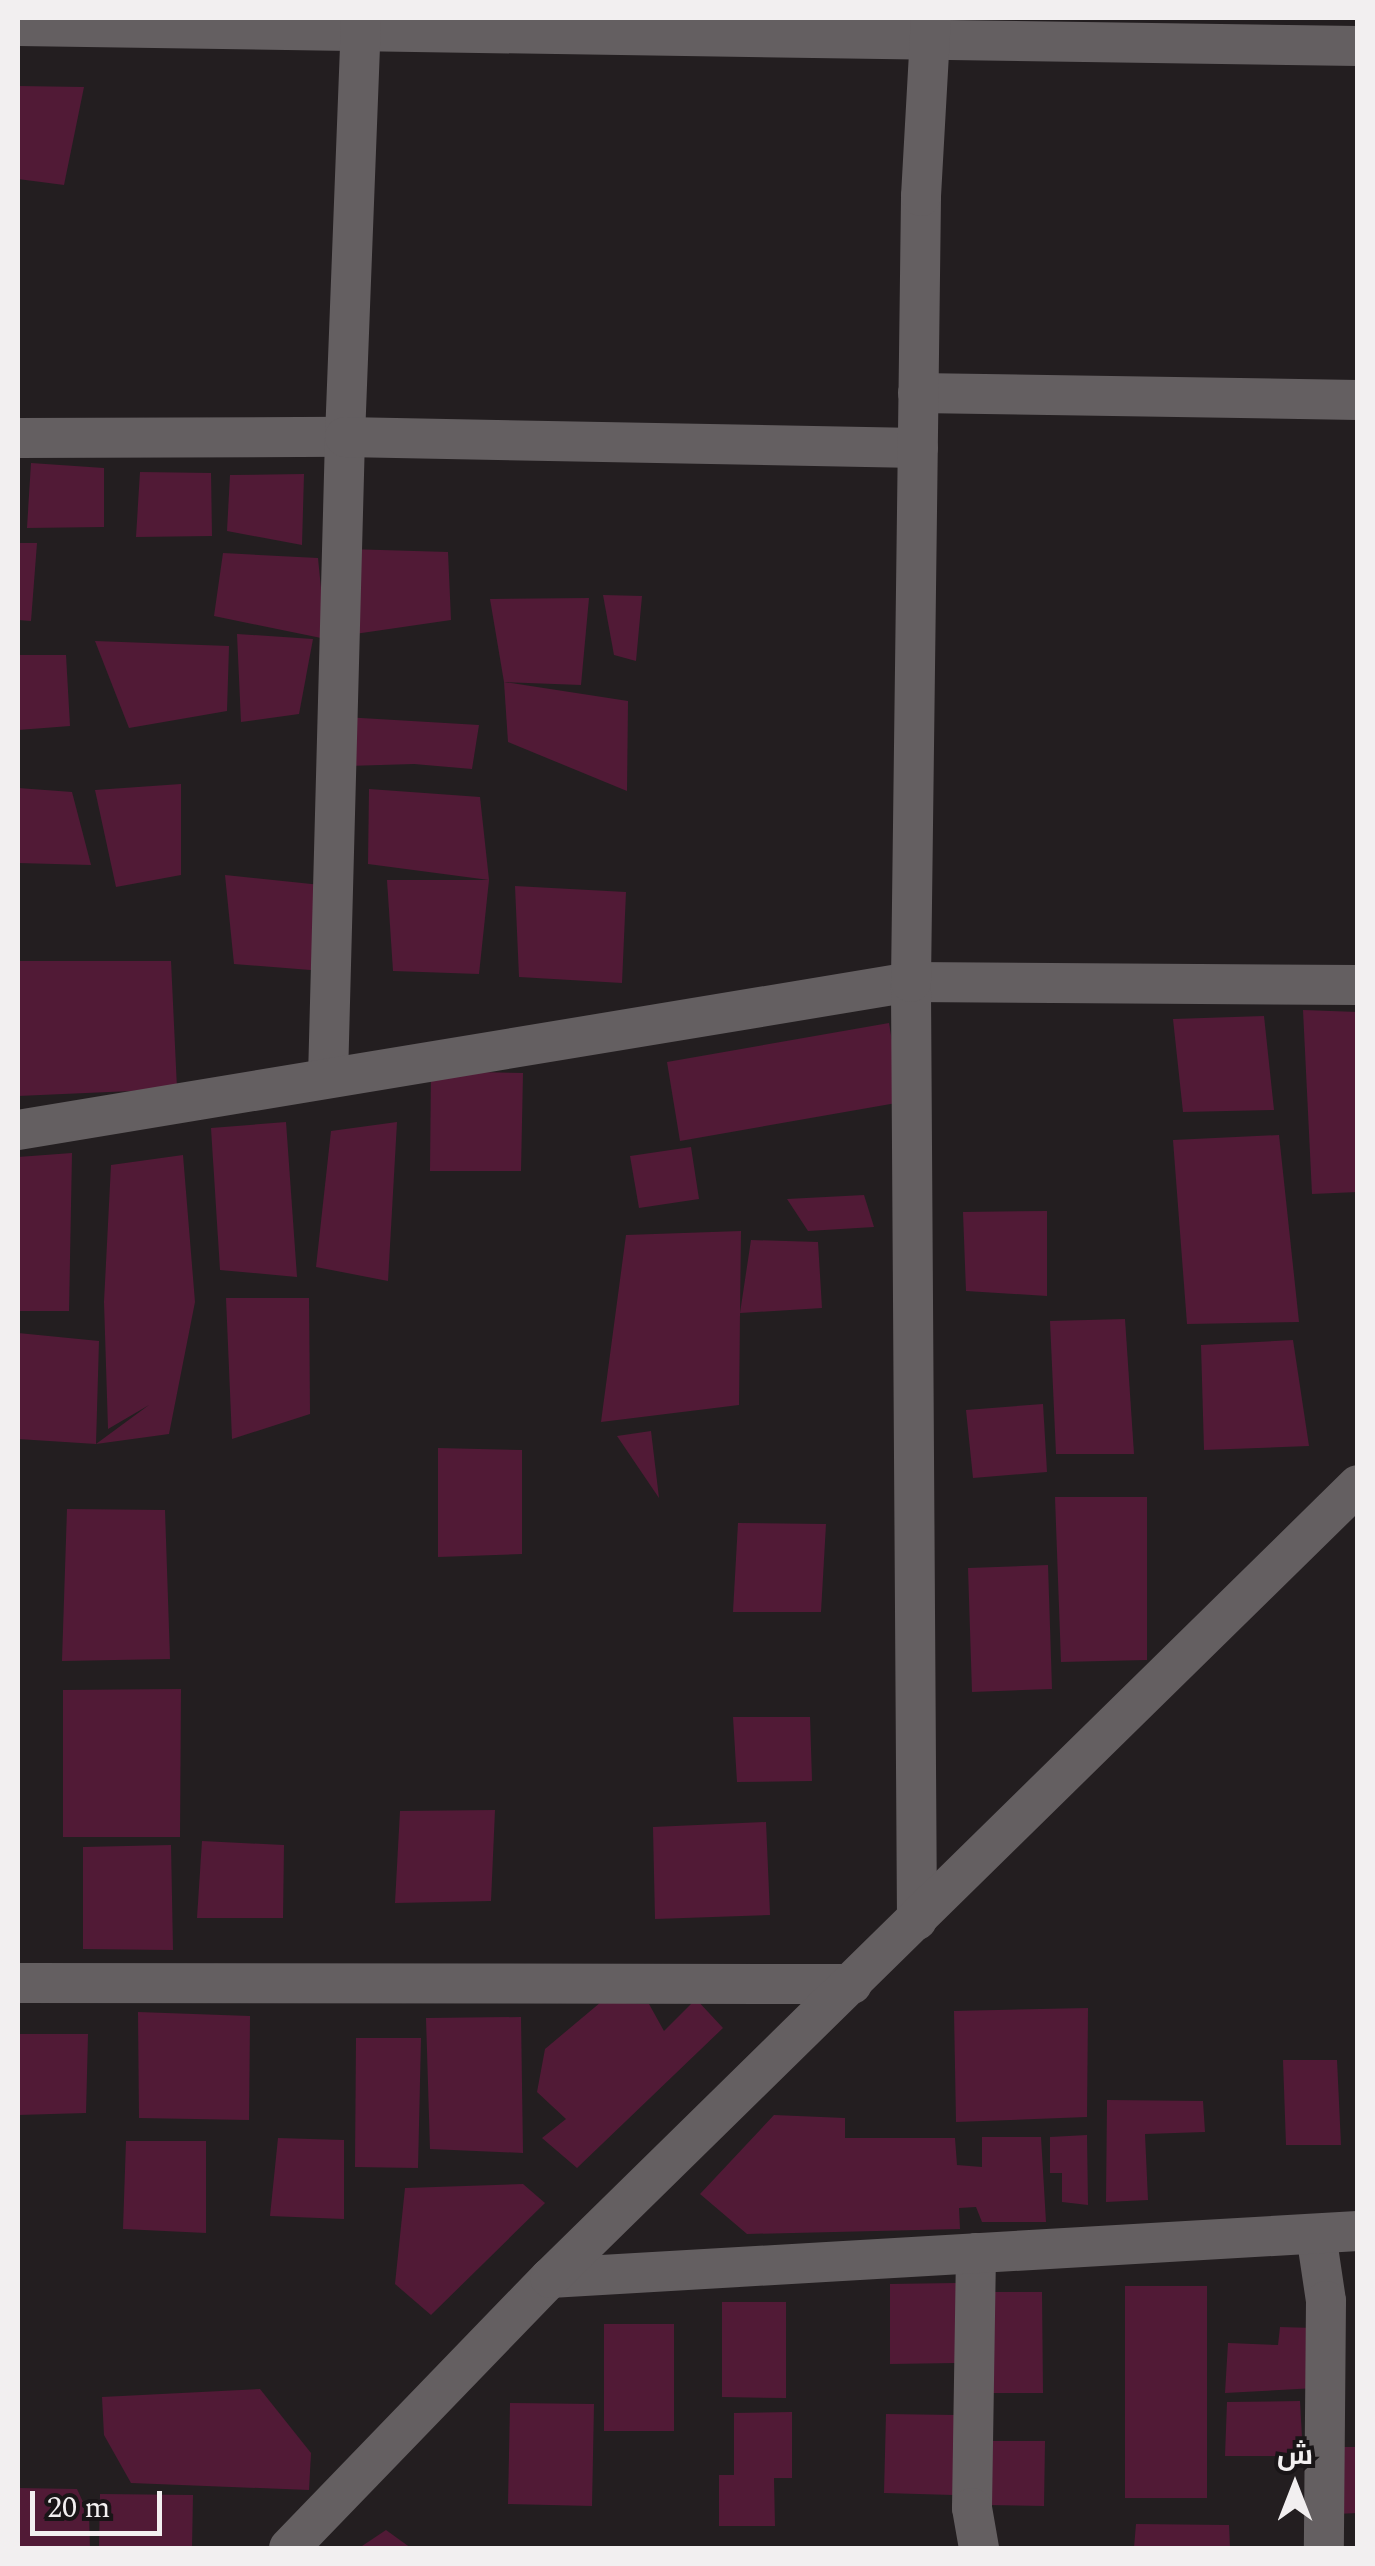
<!DOCTYPE html>
<html>
<head>
<meta charset="utf-8">
<style>
	body { margin:0 }
	#map { position:relative; width:1375px; height:2566px; overflow:hidden; background:#231e20; font-family:Spectral,Cairo,serif }
	div>[style] { position:absolute }
	[style*='--x'] { left:calc(var(--x)*1px); top:calc(var(--y)*1px); width:calc(var(--w)*1px); rotate:calc(var(--a)*1deg) }
	.building>* { inset:0; background:#511a36 }
	.street>* { height:40px; margin:-20px; padding:0 20px; transform-origin:20px; border-radius:20px; background:#645f61 }
	span { translate:-50% -50%; white-space:nowrap; text-align:center; line-height:1.15; -webkit-text-stroke:8px #191517; paint-order:stroke }
	.frame { position:absolute; inset:0; border:20px solid #f2eff0; pointer-events:none }
	.north { position:absolute; left:1245px; top:2436px; width:100px; height:100px; -webkit-text-stroke:8px #191517; paint-order:stroke; rotate:0deg; font-size:28px; font-weight:700; line-height:40px; text-align:center; color:#f2eff0 }
	.north::after { content:''; display:block; margin:auto; width:35px; height:45px; background:#f2eff0; clip-path:polygon(50% 0,100% 100%,50% 72%,0 100%) }
	.scale { position:absolute; left:30px; top:2491px; width:132px; height:45px; box-sizing:border-box; border:5px solid #f2eff0; border-top:0; padding-left:12px; font-size:30px; line-height:35px; white-space:nowrap; color:#f2eff0; -webkit-text-stroke:8px #191517; paint-order:stroke }
</style>
</head>
<body>
<div id="map">
	<div class="building">
		<div style="clip-path:polygon(18px 86px,84px 87px,64px 185px,18px 179px)"></div>
		<div style="clip-path:polygon(31px 463px,104px 468px,104px 527px,27px 528px)"></div>
		<div style="clip-path:polygon(140px 472px,211px 473px,212px 536px,136px 537px)"></div>
		<div style="clip-path:polygon(304px 474px,302px 545px,227px 531px,230px 475px)"></div>
		<div style="clip-path:polygon(18px 543px,37px 543px,31px 621px,18px 620px)"></div>
		<div style="clip-path:polygon(348px 549px,448px 552px,451px 620px,341px 636px)"></div>
		<div style="clip-path:polygon(223px 553px,318px 558px,326px 639px,214px 616px)"></div>
		<div style="clip-path:polygon(603px 595px,642px 596px,636px 661px,614px 655px)"></div>
		<div style="clip-path:polygon(589px 598px,581px 685px,504px 682px,490px 599px)"></div>
		<div style="clip-path:polygon(237px 634px,313px 639px,299px 714px,241px 722px)"></div>
		<div style="clip-path:polygon(95px 641px,229px 646px,227px 711px,129px 728px)"></div>
		<div style="clip-path:polygon(18px 655px,66px 655px,70px 726px,18px 730px)"></div>
		<div style="clip-path:polygon(504px 682px,628px 701px,627px 791px,508px 742px)"></div>
		<div style="clip-path:polygon(344px 717px,479px 725px,472px 769px,414px 764px,347px 766px)"></div>
		<div style="clip-path:polygon(181px 784px,181px 875px,116px 887px,95px 790px)"></div>
		<div style="clip-path:polygon(18px 788px,72px 792px,91px 865px,18px 863px)"></div>
		<div style="clip-path:polygon(369px 789px,480px 797px,489px 880px,368px 864px)"></div>
		<div style="clip-path:polygon(225px 875px,321px 885px,323px 971px,234px 964px)"></div>
		<div style="clip-path:polygon(387px 880px,489px 880px,479px 974px,393px 971px)"></div>
		<div style="clip-path:polygon(515px 886px,626px 892px,622px 983px,519px 977px)"></div>
		<div style="clip-path:polygon(18px 961px,171px 961px,177px 1089px,18px 1096px)"></div>
		<div style="clip-path:polygon(1303px 1010px,1358px 1012px,1358px 1192px,1312px 1194px)"></div>
		<div style="clip-path:polygon(1264px 1016px,1274px 1110px,1183px 1112px,1173px 1019px)"></div>
		<div style="clip-path:polygon(889px 1023px,902px 1102px,680px 1141px,667px 1062px)"></div>
		<div style="clip-path:polygon(431px 1071px,523px 1073px,521px 1171px,430px 1171px)"></div>
		<div style="clip-path:polygon(286px 1122px,297px 1277px,220px 1270px,211px 1128px)"></div>
		<div style="clip-path:polygon(397px 1122px,388px 1281px,316px 1267px,331px 1131px)"></div>
		<div style="clip-path:polygon(1279px 1135px,1299px 1322px,1187px 1324px,1173px 1140px)"></div>
		<div style="clip-path:polygon(691px 1147px,699px 1199px,639px 1208px,630px 1156px)"></div>
		<div style="clip-path:polygon(72px 1153px,69px 1311px,18px 1311px,18px 1157px)"></div>
		<div style="clip-path:polygon(183px 1155px,195px 1302px,169px 1434px,96px 1444px,18px 1439px,18px 1333px,99px 1341px,96px 1444px,149px 1405px,108px 1429px,104px 1302px,111px 1165px)"></div>
		<div style="clip-path:polygon(864px 1195px,874px 1227px,808px 1231px,787px 1199px)"></div>
		<div style="clip-path:polygon(1047px 1211px,1047px 1296px,966px 1291px,963px 1212px)"></div>
		<div style="clip-path:polygon(741px 1231px,740px 1313px,751px 1240px,818px 1242px,822px 1308px,740px 1313px,739px 1405px,601px 1422px,626px 1235px)"></div>
		<div style="clip-path:polygon(226px 1298px,309px 1298px,310px 1414px,232px 1439px)"></div>
		<div style="clip-path:polygon(1125px 1319px,1134px 1454px,1056px 1454px,1050px 1321px)"></div>
		<div style="clip-path:polygon(1293px 1340px,1309px 1446px,1204px 1450px,1201px 1345px)"></div>
		<div style="clip-path:polygon(1043px 1404px,1047px 1472px,973px 1478px,966px 1410px)"></div>
		<div style="clip-path:polygon(651px 1431px,659px 1498px,617px 1436px)"></div>
		<div style="clip-path:polygon(438px 1448px,522px 1450px,522px 1554px,438px 1557px)"></div>
		<div style="clip-path:polygon(1055px 1497px,1147px 1497px,1147px 1660px,1061px 1662px)"></div>
		<div style="clip-path:polygon(67px 1509px,165px 1510px,170px 1659px,62px 1661px)"></div>
		<div style="clip-path:polygon(738px 1523px,826px 1524px,821px 1612px,733px 1612px)"></div>
		<div style="clip-path:polygon(1048px 1565px,1052px 1689px,972px 1692px,968px 1568px)"></div>
		<div style="clip-path:polygon(181px 1689px,180px 1837px,63px 1837px,63px 1690px)"></div>
		<div style="clip-path:polygon(733px 1717px,810px 1717px,812px 1781px,737px 1782px)"></div>
		<div style="clip-path:polygon(495px 1810px,491px 1901px,395px 1903px,400px 1811px)"></div>
		<div style="clip-path:polygon(766px 1822px,770px 1915px,655px 1919px,653px 1827px)"></div>
		<div style="clip-path:polygon(202px 1841px,284px 1845px,283px 1918px,197px 1918px)"></div>
		<div style="clip-path:polygon(171px 1845px,173px 1950px,83px 1949px,83px 1847px)"></div>
		<div style="clip-path:polygon(696px 1999px,723px 2028px,577px 2168px,542px 2138px,566px 2119px,537px 2092px,545px 2049px,601px 2002px,649px 2004px,664px 2031px)"></div>
		<div style="clip-path:polygon(1088px 2008px,1087px 2117px,956px 2122px,954px 2011px)"></div>
		<div style="clip-path:polygon(138px 2012px,250px 2016px,249px 2120px,139px 2118px)"></div>
		<div style="clip-path:polygon(521px 2017px,523px 2153px,430px 2149px,426px 2018px)"></div>
		<div style="clip-path:polygon(18px 2034px,88px 2034px,86px 2113px,18px 2115px)"></div>
		<div style="clip-path:polygon(356px 2038px,421px 2038px,418px 2168px,355px 2167px)"></div>
		<div style="clip-path:polygon(1283px 2060px,1337px 2060px,1341px 2145px,1286px 2145px)"></div>
		<div style="clip-path:polygon(1107px 2100px,1203px 2101px,1205px 2132px,1145px 2134px,1148px 2200px,1106px 2202px)"></div>
		<div style="clip-path:polygon(774px 2115px,845px 2118px,845px 2138px,955px 2138px,957px 2165px,982px 2167px,982px 2137px,1041px 2137px,1046px 2222px,982px 2222px,976px 2207px,959px 2208px,960px 2229px,747px 2234px,700px 2194px)"></div>
		<div style="clip-path:polygon(1087px 2135px,1088px 2205px,1062px 2202px,1062px 2173px,1050px 2173px,1050px 2137px)"></div>
		<div style="clip-path:polygon(278px 2138px,344px 2140px,344px 2219px,270px 2216px)"></div>
		<div style="clip-path:polygon(126px 2141px,206px 2141px,206px 2233px,123px 2229px)"></div>
		<div style="clip-path:polygon(523px 2184px,545px 2203px,431px 2315px,395px 2284px,405px 2188px)"></div>
		<div style="clip-path:polygon(956px 2283px,956px 2363px,890px 2364px,890px 2284px)"></div>
		<div style="clip-path:polygon(1125px 2286px,1207px 2286px,1207px 2498px,1125px 2498px)"></div>
		<div style="clip-path:polygon(991px 2292px,1042px 2292px,1043px 2393px,991px 2393px)"></div>
		<div style="clip-path:polygon(722px 2302px,786px 2302px,786px 2398px,722px 2397px)"></div>
		<div style="clip-path:polygon(604px 2324px,674px 2324px,674px 2431px,604px 2431px)"></div>
		<div style="clip-path:polygon(1280px 2327px,1314px 2328px,1316px 2388px,1225px 2393px,1228px 2343px,1278px 2345px)"></div>
		<div style="clip-path:polygon(260px 2389px,311px 2453px,309px 2490px,131px 2483px,104px 2435px,102px 2397px)"></div>
		<div style="clip-path:polygon(1300px 2401px,1303px 2456px,1225px 2456px,1227px 2402px)"></div>
		<div style="clip-path:polygon(510px 2403px,594px 2404px,592px 2506px,508px 2504px)"></div>
		<div style="clip-path:polygon(792px 2412px,792px 2478px,774px 2478px,775px 2526px,719px 2526px,719px 2475px,734px 2475px,734px 2413px)"></div>
		<div style="clip-path:polygon(886px 2414px,956px 2415px,953px 2495px,884px 2493px)"></div>
		<div style="clip-path:polygon(988px 2441px,1045px 2441px,1044px 2506px,986px 2505px)"></div>
		<div style="clip-path:polygon(1335px 2447px,1358px 2447px,1358px 2513px,1335px 2514px)"></div>
		<div style="clip-path:polygon(18px 2488px,77px 2489px,89px 2515px,90px 2548px,18px 2548px)"></div>
		<div style="clip-path:polygon(100px 2494px,193px 2495px,192px 2548px,99px 2548px)"></div>
		<div style="clip-path:polygon(1136px 2524px,1229px 2525px,1230px 2548px,1134px 2548px)"></div>
		<div style="clip-path:polygon(386px 2530px,411px 2548px,359px 2548px)"></div>
	</div>
	<div class="street">
		<div style="--x:18;--y:26;--w:1340;--a:0.86"></div>
		<div style="--x:918;--y:393;--w:440;--a:0.9"></div>
		<div style="--x:18;--y:438;--w:327;--a:-0.2"></div>
		<div style="--x:345;--y:437;--w:419;--a:-87.8"></div>
		<div style="--x:328;--y:1078;--w:641;--a:-88.48"></div>
		<div style="--x:345;--y:437;--w:573;--a:1.1"></div>
		<div style="--x:18;--y:1130;--w:905;--a:-9.41"></div>
		<div style="--x:911;--y:982;--w:447;--a:0.4"></div>
		<div style="--x:917;--y:1920;--w:938;--a:-90.37"></div>
		<div style="--x:911;--y:982;--w:786;--a:-89.27"></div>
		<div style="--x:921;--y:196;--w:178;--a:-86.8"></div>
		<div style="--x:18;--y:1983;--w:834;--a:0.07"></div>
		<div style="--x:1316;--y:2234;--w:68;--a:81.5"></div>
		<div style="--x:1326;--y:2301;--w:247;--a:90.5"></div>
		<div style="--x:976;--y:2253;--w:255;--a:90.9"></div>
		<div style="--x:972;--y:2508;--w:41;--a:80.1"></div>
		<div style="--x:550;--y:2278;--w:809;--a:-3.33"></div>
		<div style="--x:289;--y:2548;--w:376;--a:-46"></div>
		<div style="--x:550;--y:2278;--w:1132;--a:-44.46"></div>
	</div>
	<div class="frame"></div>
	<div class="north">ش</div>
	<div class="scale">20 m</div>
</div>
</body>
</html>
